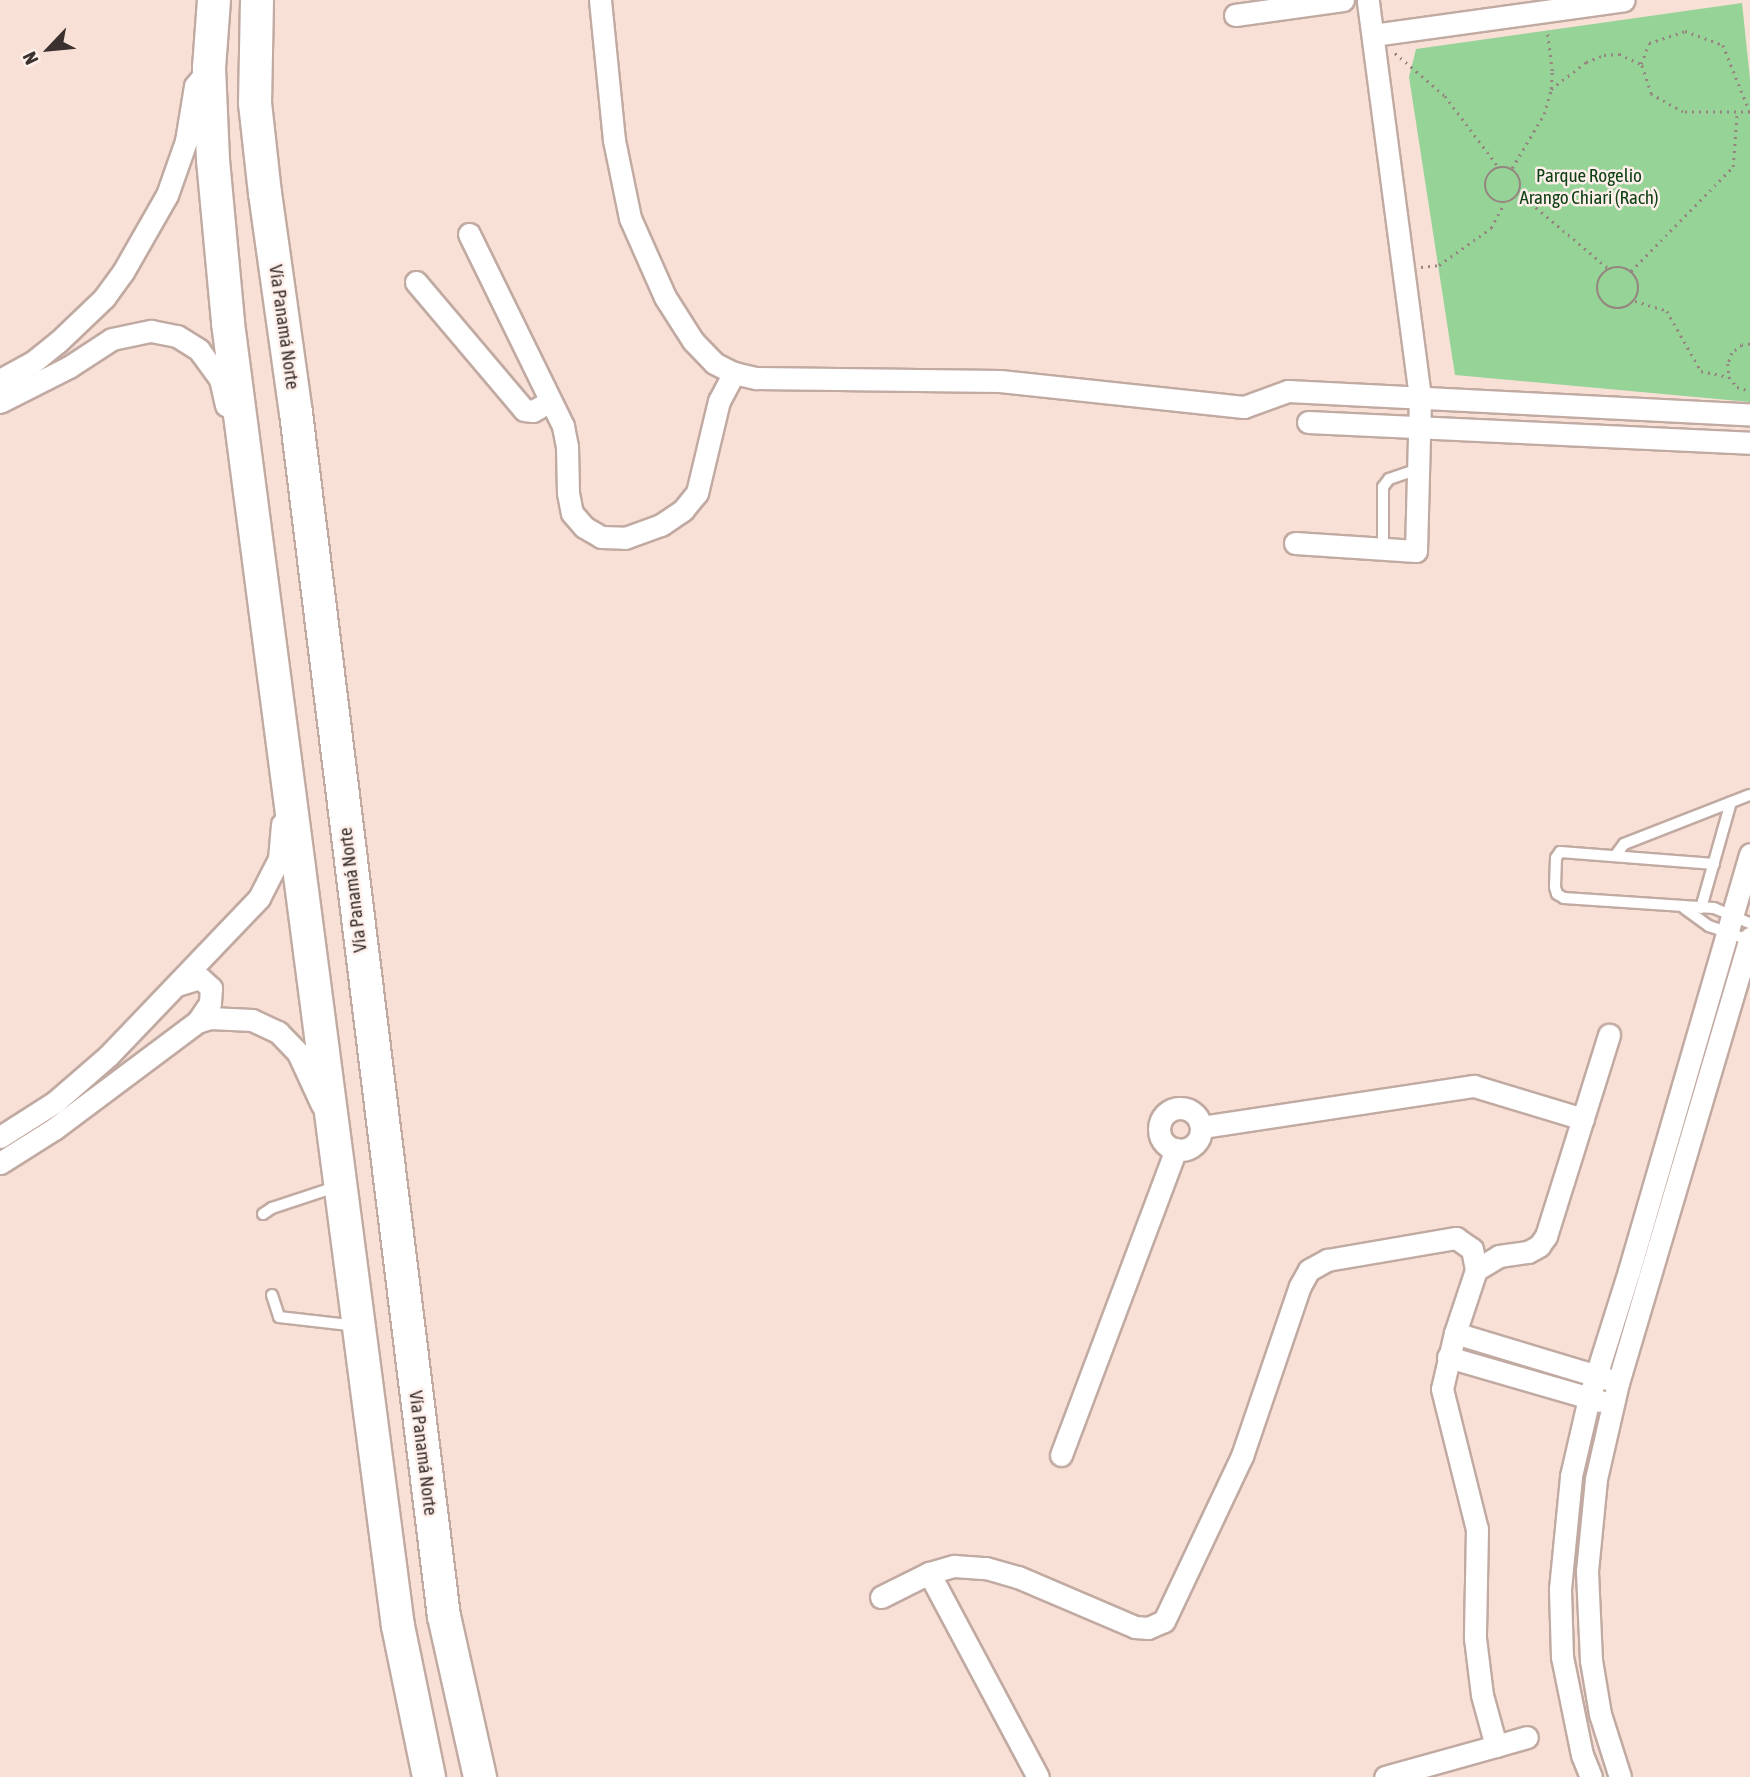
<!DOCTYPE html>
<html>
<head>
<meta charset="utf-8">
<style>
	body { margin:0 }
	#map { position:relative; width:1750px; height:1777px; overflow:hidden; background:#f8e0d7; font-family:"Asap Condensed",sans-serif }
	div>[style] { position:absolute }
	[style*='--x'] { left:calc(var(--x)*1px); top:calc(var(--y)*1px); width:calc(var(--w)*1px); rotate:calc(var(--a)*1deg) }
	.green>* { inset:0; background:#96d397 }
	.path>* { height:2.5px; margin-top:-1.25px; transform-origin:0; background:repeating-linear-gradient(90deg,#95847f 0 2px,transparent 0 7px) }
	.path>.ring { margin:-1.25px; padding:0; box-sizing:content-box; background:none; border:2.5px solid #95847f; border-radius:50% }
	.roads { filter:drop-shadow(2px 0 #c1aaa2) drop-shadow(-2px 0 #c1aaa2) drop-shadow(0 2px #c1aaa2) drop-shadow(0 -2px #c1aaa2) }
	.service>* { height:10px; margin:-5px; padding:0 5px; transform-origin:5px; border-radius:5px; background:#fff }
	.minor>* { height:21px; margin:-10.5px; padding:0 10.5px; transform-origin:10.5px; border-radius:10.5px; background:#fff }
	.minor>.ring { margin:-10.5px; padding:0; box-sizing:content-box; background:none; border:21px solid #fff; border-radius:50% }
	.primary>* { height:32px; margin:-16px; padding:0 16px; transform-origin:16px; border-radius:16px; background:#fff }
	span { translate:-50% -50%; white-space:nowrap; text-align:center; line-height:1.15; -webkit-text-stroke:5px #feefea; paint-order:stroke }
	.park-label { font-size:19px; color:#0d4014 }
	.street-label { font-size:19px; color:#3b312e }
	.north { position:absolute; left:14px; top:14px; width:70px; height:70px; -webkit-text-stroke:5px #feefea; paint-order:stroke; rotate:244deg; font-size:19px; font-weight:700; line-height:28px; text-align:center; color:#3b312e }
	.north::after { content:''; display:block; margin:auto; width:24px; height:32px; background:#3b312e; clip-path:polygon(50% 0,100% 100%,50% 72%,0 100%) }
</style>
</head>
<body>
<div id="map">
	<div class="green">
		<div style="clip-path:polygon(1742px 3px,1750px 79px,1750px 402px,1455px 375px,1409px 77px,1416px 49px)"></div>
	</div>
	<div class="path">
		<div style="--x:1395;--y:53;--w:66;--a:40.7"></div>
		<div style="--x:1445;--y:96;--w:88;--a:52.9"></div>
		<div style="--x:1551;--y:89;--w:44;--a:-37.6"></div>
		<div style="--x:1586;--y:62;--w:19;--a:-21"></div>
		<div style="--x:1604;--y:55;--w:15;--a:-4"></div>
		<div style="--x:1619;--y:54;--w:23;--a:25"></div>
		<div style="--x:1750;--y:112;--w:67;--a:180"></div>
		<div style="--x:1683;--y:112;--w:37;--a:-151"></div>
		<div style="--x:1651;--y:94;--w:32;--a:-108"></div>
		<div style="--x:1641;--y:64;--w:22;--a:-69"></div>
		<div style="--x:1649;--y:43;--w:38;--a:-18"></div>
		<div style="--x:1685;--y:31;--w:40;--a:20.2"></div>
		<div style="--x:1723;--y:45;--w:72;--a:68.1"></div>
		<div style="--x:1750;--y:112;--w:1;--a:90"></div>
		<div class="ring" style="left:1485px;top:167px;width:33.5px;height:33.5px"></div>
		<div style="--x:1512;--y:168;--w:63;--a:-59.3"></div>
		<div style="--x:1544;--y:114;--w:26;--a:-74"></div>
		<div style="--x:1551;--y:89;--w:18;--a:-87"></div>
		<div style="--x:1552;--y:71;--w:40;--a:-97.1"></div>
		<div style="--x:1520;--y:194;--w:115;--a:40.1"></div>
		<div style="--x:1421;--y:267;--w:18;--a:-6"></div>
		<div style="--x:1439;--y:265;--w:64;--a:-35.4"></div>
		<div style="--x:1491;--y:228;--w:27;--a:-62"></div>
		<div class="ring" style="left:1597px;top:267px;width:39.5px;height:39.5px"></div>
		<div style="--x:1631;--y:271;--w:146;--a:-45.6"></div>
		<div style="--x:1733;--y:167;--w:54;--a:-85.8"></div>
		<div style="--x:1635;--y:301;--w:34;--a:17"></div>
		<div style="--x:1667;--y:311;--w:69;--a:60.5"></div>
		<div style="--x:1701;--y:371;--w:29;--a:12"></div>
		<div style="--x:1750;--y:344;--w:8;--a:173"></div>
		<div style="--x:1742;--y:345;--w:13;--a:141"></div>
		<div style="--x:1732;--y:353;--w:12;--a:110"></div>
		<div style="--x:1728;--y:364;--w:13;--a:86"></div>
		<div style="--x:1729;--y:377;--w:13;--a:51"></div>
		<div style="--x:1737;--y:387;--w:14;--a:17"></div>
	</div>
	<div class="roads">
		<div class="service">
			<div style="--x:1383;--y:549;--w:62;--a:-90"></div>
			<div style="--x:1383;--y:487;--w:10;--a:-53"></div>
			<div style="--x:1389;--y:479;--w:31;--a:-19"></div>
			<div style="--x:1615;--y:856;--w:15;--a:-53"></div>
			<div style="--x:1624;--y:844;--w:135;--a:-21.3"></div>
			<div style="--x:1714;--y:864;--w:154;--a:-175.5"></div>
			<div style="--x:1560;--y:852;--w:7;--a:124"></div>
			<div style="--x:1556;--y:858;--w:29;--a:92"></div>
			<div style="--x:1555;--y:887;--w:7;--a:74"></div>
			<div style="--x:1557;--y:894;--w:8;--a:30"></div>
			<div style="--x:1564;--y:898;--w:150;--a:3.8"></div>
			<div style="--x:1714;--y:908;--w:39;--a:23"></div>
			<div style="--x:1684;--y:908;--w:31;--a:36"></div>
			<div style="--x:1709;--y:926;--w:42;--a:19.3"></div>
			<div style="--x:1701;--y:908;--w:110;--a:-74.2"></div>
			<div style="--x:263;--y:1214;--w:11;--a:-34"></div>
			<div style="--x:272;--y:1208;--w:70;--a:-18.4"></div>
			<div style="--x:272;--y:1295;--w:23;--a:72"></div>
			<div style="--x:279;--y:1317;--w:79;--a:6.6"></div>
		</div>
		<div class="minor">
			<div style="--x:600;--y:0;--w:141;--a:84.3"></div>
			<div style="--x:614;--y:140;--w:80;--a:78.4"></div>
			<div style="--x:630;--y:218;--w:86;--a:66.1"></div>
			<div style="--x:665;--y:297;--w:52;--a:57.5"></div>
			<div style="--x:693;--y:341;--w:30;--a:46"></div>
			<div style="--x:714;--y:363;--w:22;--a:27"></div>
			<div style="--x:734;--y:373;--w:23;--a:13"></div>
			<div style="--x:756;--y:378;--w:244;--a:0.7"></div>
			<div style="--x:1000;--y:381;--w:245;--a:6.1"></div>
			<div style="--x:1244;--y:407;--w:47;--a:-20"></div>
			<div style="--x:1288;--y:391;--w:463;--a:2.9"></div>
			<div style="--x:1235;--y:15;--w:109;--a:-7.9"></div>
			<div style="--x:1373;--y:35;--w:253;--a:-7.9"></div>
			<div style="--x:469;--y:234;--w:214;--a:63.9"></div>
			<div style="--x:563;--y:426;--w:20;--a:79"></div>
			<div style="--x:567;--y:446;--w:47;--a:88.8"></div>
			<div style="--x:568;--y:493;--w:20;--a:79"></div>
			<div style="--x:572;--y:513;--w:18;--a:49"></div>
			<div style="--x:584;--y:527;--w:20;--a:30"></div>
			<div style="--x:601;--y:537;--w:24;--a:2"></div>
			<div style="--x:625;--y:538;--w:38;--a:-20"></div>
			<div style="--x:661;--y:525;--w:27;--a:-34"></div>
			<div style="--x:683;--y:510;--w:22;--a:-51"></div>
			<div style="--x:697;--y:493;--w:95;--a:-76.6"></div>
			<div style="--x:719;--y:401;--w:32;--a:-62"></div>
			<div style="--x:416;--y:282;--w:167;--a:49.8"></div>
			<div style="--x:524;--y:410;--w:9;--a:6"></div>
			<div style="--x:533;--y:411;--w:20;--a:-30"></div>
			<div style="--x:0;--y:380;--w:38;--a:-29"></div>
			<div style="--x:33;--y:362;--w:32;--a:-39"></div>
			<div style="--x:58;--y:342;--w:64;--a:-43.7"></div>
			<div style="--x:104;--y:298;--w:32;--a:-54"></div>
			<div style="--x:123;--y:272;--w:89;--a:-60.3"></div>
			<div style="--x:167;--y:195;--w:57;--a:-70.6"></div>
			<div style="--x:186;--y:141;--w:56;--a:-80.7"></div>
			<div style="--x:195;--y:86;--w:21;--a:-51"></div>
			<div style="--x:0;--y:402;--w:77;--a:-26.9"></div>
			<div style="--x:69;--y:367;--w:51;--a:-33.1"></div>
			<div style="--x:112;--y:339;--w:40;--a:-12"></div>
			<div style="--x:151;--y:331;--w:26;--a:11"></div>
			<div style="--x:177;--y:336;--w:26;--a:32"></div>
			<div style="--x:199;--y:350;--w:36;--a:54"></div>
			<div style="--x:220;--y:379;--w:27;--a:77"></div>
			<div style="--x:1308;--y:422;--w:442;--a:2.7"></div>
			<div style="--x:1295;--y:543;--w:121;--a:3.8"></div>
			<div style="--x:1416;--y:551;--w:154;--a:-88.5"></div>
			<div style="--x:1420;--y:397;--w:400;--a:-97.5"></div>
			<div style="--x:177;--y:985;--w:24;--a:-17"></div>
			<div style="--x:200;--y:978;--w:15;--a:42"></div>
			<div style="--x:211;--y:988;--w:15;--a:94"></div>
			<div style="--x:210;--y:1003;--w:23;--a:124"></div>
			<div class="ring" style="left:1159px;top:1108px;width:21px;height:21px"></div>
			<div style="--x:1202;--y:1127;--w:275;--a:-8.6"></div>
			<div style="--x:1474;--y:1086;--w:114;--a:16.8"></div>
			<div style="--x:0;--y:1137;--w:65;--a:-32.5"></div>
			<div style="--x:55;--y:1102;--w:70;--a:-41"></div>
			<div style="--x:108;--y:1056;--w:219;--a:-46.3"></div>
			<div style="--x:259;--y:898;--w:44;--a:-62.9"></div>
			<div style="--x:279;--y:859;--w:35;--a:-85"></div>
			<div style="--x:0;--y:1163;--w:64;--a:-32.2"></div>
			<div style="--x:54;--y:1129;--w:179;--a:-36.8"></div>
			<div style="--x:197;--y:1022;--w:14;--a:-17"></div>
			<div style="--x:210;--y:1018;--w:42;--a:2.7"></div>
			<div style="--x:252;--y:1020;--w:29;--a:25"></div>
			<div style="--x:278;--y:1032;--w:29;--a:46"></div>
			<div style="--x:298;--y:1053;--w:57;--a:65.2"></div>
			<div style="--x:1476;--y:1270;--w:27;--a:-31"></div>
			<div style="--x:1499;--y:1256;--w:29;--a:-8"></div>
			<div style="--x:1528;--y:1252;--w:13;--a:-29"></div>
			<div style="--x:1539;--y:1246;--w:12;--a:-55"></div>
			<div style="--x:1546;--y:1236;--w:211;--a:-72.6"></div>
			<div style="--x:1455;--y:1333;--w:159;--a:16.8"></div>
			<div style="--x:1448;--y:1357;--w:158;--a:16.1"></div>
			<div style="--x:1061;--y:1455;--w:327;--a:-69.4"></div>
			<div style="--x:929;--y:1573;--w:231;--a:61.9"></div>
			<div style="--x:881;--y:1597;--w:54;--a:-26.6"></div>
			<div style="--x:929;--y:1573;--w:26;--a:-16"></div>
			<div style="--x:954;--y:1566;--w:32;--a:4"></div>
			<div style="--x:986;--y:1568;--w:33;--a:16"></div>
			<div style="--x:1018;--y:1577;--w:127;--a:23.1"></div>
			<div style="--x:1135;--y:1627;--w:13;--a:4"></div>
			<div style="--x:1148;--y:1628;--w:17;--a:-24"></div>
			<div style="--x:1164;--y:1621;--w:183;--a:-64.7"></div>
			<div style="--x:1242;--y:1456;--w:180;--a:-71.2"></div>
			<div style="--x:1300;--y:1286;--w:18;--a:-61"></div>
			<div style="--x:1309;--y:1270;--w:21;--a:-29"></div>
			<div style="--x:1327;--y:1260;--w:131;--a:-9.7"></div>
			<div style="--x:1456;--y:1238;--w:19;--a:35"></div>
			<div style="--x:1472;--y:1249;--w:21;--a:79"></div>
			<div style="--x:1476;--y:1270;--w:66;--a:108.4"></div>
			<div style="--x:1455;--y:1333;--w:57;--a:103.1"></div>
			<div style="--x:1442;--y:1389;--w:144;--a:76"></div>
			<div style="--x:1477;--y:1529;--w:109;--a:91.1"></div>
			<div style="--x:1475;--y:1638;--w:57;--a:83"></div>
			<div style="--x:1482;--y:1695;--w:53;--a:74.6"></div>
			<div style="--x:1496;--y:1746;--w:115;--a:164.4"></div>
			<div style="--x:1496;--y:1746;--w:32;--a:-16"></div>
			<div style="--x:1591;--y:1777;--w:24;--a:-112"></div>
			<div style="--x:1582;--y:1755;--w:100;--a:-101.5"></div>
			<div style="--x:1562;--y:1657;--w:68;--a:-91.7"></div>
			<div style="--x:1560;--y:1589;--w:114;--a:-84.4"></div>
			<div style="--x:1571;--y:1476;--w:80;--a:-77"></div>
			<div style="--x:1589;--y:1398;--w:133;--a:-72.5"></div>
			<div style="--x:1629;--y:1271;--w:434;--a:-73.8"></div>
			<div style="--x:1620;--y:1777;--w:66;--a:-107.6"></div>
			<div style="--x:1600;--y:1714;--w:55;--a:-99.5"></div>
			<div style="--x:1591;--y:1660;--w:89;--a:-92.6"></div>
			<div style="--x:1587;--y:1571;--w:92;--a:-84.4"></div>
			<div style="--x:1596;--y:1479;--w:98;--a:-77.1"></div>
			<div style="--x:1618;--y:1383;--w:464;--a:-73.5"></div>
		</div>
		<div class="primary">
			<div style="--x:214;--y:0;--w:68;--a:94.2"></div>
			<div style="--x:209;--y:68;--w:92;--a:87.5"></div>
			<div style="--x:213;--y:160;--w:164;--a:84.7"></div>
			<div style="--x:228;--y:323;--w:1314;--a:82.57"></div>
			<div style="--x:398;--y:1626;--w:154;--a:78.4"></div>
			<div style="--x:257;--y:0;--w:103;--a:91.1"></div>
			<div style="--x:255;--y:103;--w:91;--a:83.7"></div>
			<div style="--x:265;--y:193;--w:222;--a:82"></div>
			<div style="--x:296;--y:413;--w:1212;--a:82.99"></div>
			<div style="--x:444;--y:1616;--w:165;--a:77.4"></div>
		</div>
	</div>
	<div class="park-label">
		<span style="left:1589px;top:187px">Parque Rogelio<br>Arango Chiari (Rach)</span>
	</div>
	<div class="street-label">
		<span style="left:284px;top:327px;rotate:82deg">Vía Panamá Norte</span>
		<span style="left:353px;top:890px;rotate:-97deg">Vía Panamá Norte</span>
		<span style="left:423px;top:1453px;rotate:83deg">Vía Panamá Norte</span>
	</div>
	<div class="north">N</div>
</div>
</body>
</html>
